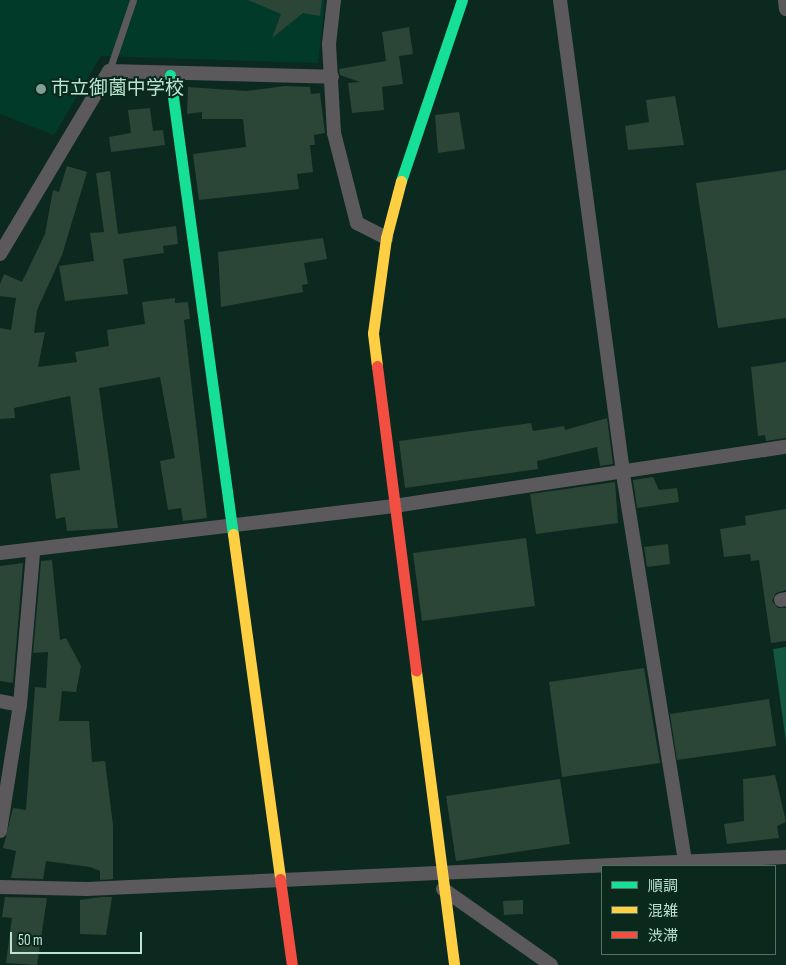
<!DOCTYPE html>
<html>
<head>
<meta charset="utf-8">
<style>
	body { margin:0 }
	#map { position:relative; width:786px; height:965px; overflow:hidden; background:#0c2920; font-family:"Sofia Sans Condensed","Noto Sans JP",sans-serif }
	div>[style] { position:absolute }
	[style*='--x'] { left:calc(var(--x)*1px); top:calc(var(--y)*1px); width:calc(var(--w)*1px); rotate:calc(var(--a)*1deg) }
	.built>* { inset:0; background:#023a2a }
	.green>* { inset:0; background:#155640 }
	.building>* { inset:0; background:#2b4537 }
	.lane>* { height:7px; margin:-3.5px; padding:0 3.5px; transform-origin:3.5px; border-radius:3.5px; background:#5c595c }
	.street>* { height:14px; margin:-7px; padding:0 7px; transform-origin:7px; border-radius:7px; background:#5c595c }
	.fast>* { height:11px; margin:-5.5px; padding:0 5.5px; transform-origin:5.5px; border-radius:5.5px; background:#16e098 }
	.slow>* { height:11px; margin:-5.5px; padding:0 5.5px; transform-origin:5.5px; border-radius:5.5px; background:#ffcf43 }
	.jam>* { height:11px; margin:-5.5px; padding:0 5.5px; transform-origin:5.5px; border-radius:5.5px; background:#f24e42 }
	.dots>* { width:14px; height:14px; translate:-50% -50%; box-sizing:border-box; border:2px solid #0b281d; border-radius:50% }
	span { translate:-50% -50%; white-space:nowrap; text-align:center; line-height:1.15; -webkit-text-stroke:4px #0b281d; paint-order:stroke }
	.poi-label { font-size:19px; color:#bae4d2 }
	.left { translate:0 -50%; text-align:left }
	.legend { position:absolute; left:601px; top:865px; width:175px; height:90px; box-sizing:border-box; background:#0b281d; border:1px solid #517365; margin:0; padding:6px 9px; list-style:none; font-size:15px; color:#bae4d2 }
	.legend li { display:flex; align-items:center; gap:10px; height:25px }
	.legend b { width:25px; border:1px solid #517365 }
	.scale { position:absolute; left:10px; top:932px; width:132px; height:22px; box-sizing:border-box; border:2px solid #bae4d2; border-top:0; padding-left:6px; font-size:15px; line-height:18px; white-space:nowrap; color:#bae4d2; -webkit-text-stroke:4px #0b281d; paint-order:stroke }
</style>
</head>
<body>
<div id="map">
	<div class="built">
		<div style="clip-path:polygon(0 0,325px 0,318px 63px,101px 56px,54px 135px,0 114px)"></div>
	</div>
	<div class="green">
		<div style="clip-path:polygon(786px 647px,786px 742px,773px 649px)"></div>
	</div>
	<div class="building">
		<div style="clip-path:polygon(248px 0,322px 0,320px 16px,303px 13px,272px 38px,281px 14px)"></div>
		<div style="clip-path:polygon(409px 27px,413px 54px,399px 56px,403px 84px,382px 87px,384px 110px,352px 113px,348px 83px,360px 82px,340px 75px,339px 69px,386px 61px,382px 32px)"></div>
		<div style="clip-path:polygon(285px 86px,310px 87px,311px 94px,320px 93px,325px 133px,314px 135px,315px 145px,310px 145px,313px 172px,297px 174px,299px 189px,199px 200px,193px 154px,246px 147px,243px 119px,202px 119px,202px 112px,187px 114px,188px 87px,246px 91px)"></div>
		<div style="clip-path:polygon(675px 96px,684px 145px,628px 150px,625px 126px,649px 122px,646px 100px)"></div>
		<div style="clip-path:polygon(150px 108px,153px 131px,163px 130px,165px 145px,111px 152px,109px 137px,131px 133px,128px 110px)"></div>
		<div style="clip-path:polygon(459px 112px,465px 149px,438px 153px,435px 115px)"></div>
		<div style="clip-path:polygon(67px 166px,87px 172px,62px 255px,37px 310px,34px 333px,45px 332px,38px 367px,77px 362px,75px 352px,109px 346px,107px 330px,145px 324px,142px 302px,175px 298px,175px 303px,188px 302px,190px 319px,184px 320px,207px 518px,183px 521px,181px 508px,168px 510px,160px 461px,175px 458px,160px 377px,99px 388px,118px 528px,67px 531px,65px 517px,56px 519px,50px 474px,80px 470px,70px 396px,14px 408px,15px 418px,0 419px,0 328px,11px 330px,16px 298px,0 296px,0 284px,4px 274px,22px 282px,45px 234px,53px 190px,59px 192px)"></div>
		<div style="clip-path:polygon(786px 170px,786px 318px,718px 328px,696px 183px)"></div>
		<div style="clip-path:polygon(110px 171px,118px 234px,176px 226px,178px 244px,163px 246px,164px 253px,123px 259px,128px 294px,65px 301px,59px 266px,94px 261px,90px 233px,104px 232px,96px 173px)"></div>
		<div style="clip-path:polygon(323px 238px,327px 259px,304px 263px,308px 284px,302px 285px,303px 292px,221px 307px,218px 252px)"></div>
		<div style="clip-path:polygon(786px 362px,786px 438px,766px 441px,765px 435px,758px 436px,751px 367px)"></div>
		<div style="clip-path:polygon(607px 418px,613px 464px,600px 466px,597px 447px,537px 461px,538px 469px,405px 488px,399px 441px,531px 423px,533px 431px,564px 426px,565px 430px)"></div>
		<div style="clip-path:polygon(653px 477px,659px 490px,677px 488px,679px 502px,637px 508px,633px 480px)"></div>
		<div style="clip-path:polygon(615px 482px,618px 523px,536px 534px,530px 494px)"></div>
		<div style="clip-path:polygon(786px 509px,786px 590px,776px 593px,772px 601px,778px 608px,786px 608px,786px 641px,771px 643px,759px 560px,751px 561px,750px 554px,724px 557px,720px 529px,746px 525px,745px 516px)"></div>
		<div style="clip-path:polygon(526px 538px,535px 606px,422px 621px,413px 553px)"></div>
		<div style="clip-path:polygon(668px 544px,670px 564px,647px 567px,644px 547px)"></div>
		<div style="clip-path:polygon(52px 560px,60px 640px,66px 638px,81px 666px,76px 692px,62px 691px,59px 721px,89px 721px,92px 762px,105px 761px,113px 825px,113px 879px,100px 880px,100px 871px,90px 867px,46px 861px,43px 879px,11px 878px,16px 851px,3px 848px,13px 808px,26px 810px,35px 687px,46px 688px,48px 652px,33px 653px,41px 561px)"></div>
		<div style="clip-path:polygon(23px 563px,13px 683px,0 681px,0 566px)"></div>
		<div style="clip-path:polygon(644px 668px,660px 763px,562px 777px,549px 682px)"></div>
		<div style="clip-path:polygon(769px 699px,776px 746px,677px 760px,670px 714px)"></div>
		<div style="clip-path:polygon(775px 775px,786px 822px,777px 826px,779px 838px,727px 844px,724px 824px,744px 821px,743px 779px)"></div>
		<div style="clip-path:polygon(560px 779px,570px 844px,456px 861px,446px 796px)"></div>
		<div style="clip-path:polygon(5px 897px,47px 898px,37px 965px,6px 963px,12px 918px,2px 917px)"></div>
		<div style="clip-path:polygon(101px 897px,112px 897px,106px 935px,80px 934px,80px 900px)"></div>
		<div style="clip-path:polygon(523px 900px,523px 914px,504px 915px,503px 901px)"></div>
	</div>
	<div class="lane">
		<div style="--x:109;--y:71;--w:75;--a:-71.3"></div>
	</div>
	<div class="street">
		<div style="--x:334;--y:0;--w:44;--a:96.5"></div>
		<div style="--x:329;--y:44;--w:89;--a:86.8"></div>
		<div style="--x:334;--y:133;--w:93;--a:75.7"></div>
		<div style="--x:357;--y:223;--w:33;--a:27"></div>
		<div style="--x:560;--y:0;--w:478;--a:82.4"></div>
		<div style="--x:623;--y:474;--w:394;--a:80.9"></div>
		<div style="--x:785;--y:0;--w:9;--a:84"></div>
		<div style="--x:0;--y:254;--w:213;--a:-59.2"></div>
		<div style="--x:109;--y:71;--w:223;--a:1.5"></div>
		<div style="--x:0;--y:553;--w:397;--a:-6.8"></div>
		<div style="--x:394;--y:506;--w:396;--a:-8.6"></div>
		<div style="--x:781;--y:600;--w:5;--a:-11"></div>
		<div style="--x:0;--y:701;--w:20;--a:11"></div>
		<div style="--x:0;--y:831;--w:128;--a:-81"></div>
		<div style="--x:20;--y:705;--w:154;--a:-85.1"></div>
		<div style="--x:0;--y:887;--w:87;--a:1.3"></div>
		<div style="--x:87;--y:889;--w:700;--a:-2.62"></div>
		<div style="--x:443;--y:889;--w:132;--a:35.1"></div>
	</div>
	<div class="fast">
		<div style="--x:170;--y:75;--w:463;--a:82.2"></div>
		<div style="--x:401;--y:181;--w:191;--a:-71.4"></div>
	</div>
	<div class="slow">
		<div style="--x:377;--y:366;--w:33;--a:-97"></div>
		<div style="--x:373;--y:333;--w:96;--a:-82.2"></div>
		<div style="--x:386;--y:238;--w:59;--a:-75.3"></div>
		<div style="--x:233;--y:534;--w:348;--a:82.2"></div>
		<div style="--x:416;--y:671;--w:296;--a:82.6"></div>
	</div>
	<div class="jam">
		<div style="--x:377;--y:366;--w:307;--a:82.7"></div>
		<div style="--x:280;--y:879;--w:87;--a:82.1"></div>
	</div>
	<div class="dots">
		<div style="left:41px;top:89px;background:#7da394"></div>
	</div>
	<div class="poi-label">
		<span class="left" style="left:51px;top:89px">市立御薗中学校</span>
	</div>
	<ul class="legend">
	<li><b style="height:6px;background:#16e098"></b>順調</li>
	<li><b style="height:6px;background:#ffcf43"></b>混雑</li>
	<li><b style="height:6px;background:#f24e42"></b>渋滞</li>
	</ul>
	<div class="scale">50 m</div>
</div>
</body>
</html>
